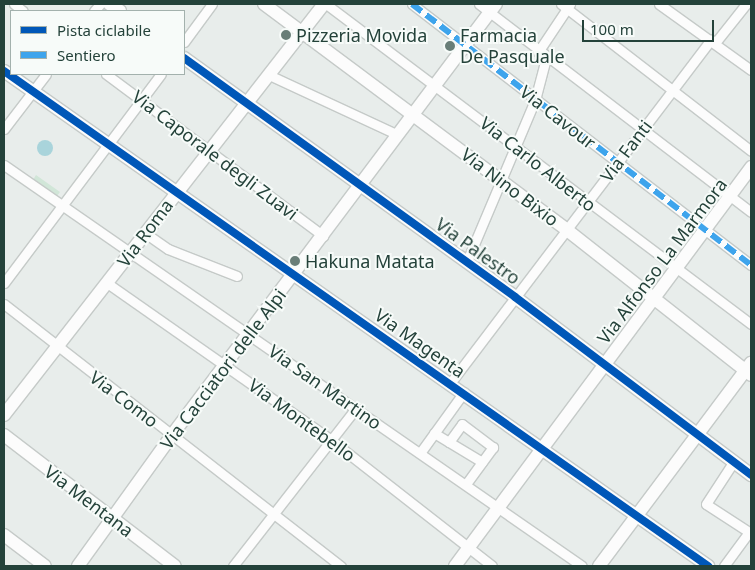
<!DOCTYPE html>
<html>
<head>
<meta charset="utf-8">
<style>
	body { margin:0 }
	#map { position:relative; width:755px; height:570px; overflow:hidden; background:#e8edeb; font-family:"Noto Sans",sans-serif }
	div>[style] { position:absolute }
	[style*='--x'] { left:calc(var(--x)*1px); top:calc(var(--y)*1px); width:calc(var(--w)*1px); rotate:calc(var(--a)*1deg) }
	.green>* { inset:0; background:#d1e6d8 }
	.water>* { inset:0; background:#a9d4db }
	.round { border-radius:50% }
	.roads { filter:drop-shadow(1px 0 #c5cac8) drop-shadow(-1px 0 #c5cac8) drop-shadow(0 1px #c5cac8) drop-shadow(0 -1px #c5cac8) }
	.street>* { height:9px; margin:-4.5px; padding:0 4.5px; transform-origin:4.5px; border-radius:4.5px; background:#fcfcfc }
	.secondary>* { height:12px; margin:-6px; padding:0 6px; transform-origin:6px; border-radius:6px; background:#fcfcfc }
	.quiet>* { height:6px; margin-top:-3px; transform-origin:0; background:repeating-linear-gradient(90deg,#3ea4ec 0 12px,transparent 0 18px) }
	.cycleway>* { height:8px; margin:-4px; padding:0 4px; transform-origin:4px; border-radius:4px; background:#0057b8 }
	.dots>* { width:14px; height:14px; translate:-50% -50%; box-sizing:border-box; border:2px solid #f7fbf9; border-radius:50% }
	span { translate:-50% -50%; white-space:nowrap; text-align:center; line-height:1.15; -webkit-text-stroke:4px #f7fbf9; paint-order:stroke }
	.poi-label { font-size:18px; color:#24423a }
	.left { translate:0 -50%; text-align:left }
	.street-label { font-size:18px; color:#24423a }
	.frame { position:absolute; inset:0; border:5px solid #24423a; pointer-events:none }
	.legend { position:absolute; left:10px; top:10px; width:175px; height:65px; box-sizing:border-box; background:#f7fbf9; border:1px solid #a3b1ad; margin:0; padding:6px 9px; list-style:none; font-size:15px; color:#24423a }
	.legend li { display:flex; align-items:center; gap:10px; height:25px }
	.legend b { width:25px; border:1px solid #a3b1ad }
	.scale { position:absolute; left:582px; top:20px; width:132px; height:22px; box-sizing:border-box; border:2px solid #24423a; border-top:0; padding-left:6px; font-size:15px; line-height:18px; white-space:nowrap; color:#24423a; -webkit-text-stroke:4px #f7fbf9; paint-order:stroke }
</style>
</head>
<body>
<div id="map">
	<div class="green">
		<div style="clip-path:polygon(36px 175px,60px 192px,57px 196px,33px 180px)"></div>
	</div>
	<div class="water">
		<div class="round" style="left:37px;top:140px;width:16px;height:16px"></div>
	</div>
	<div class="roads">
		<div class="street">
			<div style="--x:14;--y:4;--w:11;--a:38"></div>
			<div style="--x:326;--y:4;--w:532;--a:36.98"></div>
			<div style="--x:412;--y:4;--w:428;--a:37.6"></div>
			<div style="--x:479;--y:4;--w:342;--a:37.4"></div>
			<div style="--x:561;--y:4;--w:240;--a:37.7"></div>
			<div style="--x:659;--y:4;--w:113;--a:35.7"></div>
			<div style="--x:94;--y:11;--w:9;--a:-49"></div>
			<div style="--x:184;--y:42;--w:47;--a:-53.6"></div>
			<div style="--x:715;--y:43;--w:50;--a:-51.5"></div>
			<div style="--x:538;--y:52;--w:58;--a:-56.3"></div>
			<div style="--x:106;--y:74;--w:271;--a:36.7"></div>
			<div style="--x:269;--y:75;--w:142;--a:24.9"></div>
			<div style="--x:4;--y:129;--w:69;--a:-52.6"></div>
			<div style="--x:4;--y:165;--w:703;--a:34.75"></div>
			<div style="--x:145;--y:233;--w:28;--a:35"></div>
			<div style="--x:168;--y:249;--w:74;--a:21.4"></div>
			<div style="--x:467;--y:261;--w:175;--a:-67.1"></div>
			<div style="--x:535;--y:100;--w:43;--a:-75.3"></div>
			<div style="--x:4;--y:283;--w:261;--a:-53.1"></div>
			<div style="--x:107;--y:283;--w:274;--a:35"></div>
			<div style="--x:331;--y:440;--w:204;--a:38"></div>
			<div style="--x:4;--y:304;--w:427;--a:37.9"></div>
			<div style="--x:451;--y:382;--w:430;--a:-52.8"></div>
			<div style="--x:434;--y:433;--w:56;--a:31.1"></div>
			<div style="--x:449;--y:442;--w:22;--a:-54"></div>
			<div style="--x:462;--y:424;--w:39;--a:37"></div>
			<div style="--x:493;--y:447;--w:46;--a:126.1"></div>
			<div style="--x:420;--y:453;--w:75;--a:-54.2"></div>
			<div style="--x:233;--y:566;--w:200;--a:-52.1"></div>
			<div style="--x:724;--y:566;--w:42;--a:-53.7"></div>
			<div style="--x:749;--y:532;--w:51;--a:-146.9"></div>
			<div style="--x:706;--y:504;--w:51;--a:-56.9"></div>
		</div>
		<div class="secondary">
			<div style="--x:109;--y:4;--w:13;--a:32"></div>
			<div style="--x:264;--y:4;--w:378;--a:36.7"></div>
			<div style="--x:567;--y:230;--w:234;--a:38.2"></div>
			<div style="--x:184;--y:58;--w:408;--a:35.8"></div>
			<div style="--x:515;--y:297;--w:296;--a:37"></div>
			<div style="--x:4;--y:71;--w:861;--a:35.11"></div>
			<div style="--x:4;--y:415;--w:521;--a:-52.1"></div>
			<div style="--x:4;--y:435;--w:215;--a:37.5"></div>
			<div style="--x:4;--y:535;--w:51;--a:37.1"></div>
			<div style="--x:78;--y:566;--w:161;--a:-54.3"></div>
			<div style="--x:172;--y:435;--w:539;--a:-53.07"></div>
			<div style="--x:455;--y:566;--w:497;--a:-53.4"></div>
			<div style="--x:599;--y:566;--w:254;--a:-53.2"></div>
		</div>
	</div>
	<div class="quiet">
		<div style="--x:412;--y:4;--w:428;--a:37.6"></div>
	</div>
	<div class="cycleway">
		<div style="--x:184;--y:58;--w:408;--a:35.8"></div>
		<div style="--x:515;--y:297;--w:296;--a:37"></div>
		<div style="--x:4;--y:71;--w:861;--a:35.11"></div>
	</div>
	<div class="dots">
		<div style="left:286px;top:35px;background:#697e78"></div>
		<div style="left:450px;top:46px;background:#697e78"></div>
		<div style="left:295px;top:261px;background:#697e78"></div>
	</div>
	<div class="poi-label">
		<span class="left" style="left:296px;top:35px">Pizzeria Movida</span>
		<span class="left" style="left:460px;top:46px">Farmacia<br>De Pasquale</span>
		<span class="left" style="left:305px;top:261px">Hakuna Matata</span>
	</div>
	<div class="street-label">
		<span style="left:558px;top:117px;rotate:38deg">Via Cavour</span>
		<span style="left:626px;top:151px;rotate:-53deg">Via Fanti</span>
		<span style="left:215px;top:155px;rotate:37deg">Via Caporale degli Zuavi</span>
		<span style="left:538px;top:164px;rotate:38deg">Via Carlo Alberto</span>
		<span style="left:510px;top:187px;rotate:37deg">Via Nino Bixio</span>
		<span style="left:145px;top:233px;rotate:-53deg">Via Roma</span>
		<span style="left:478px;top:251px;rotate:36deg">Via Palestro</span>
		<span style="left:662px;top:261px;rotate:-53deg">Via Alfonso La Marmora</span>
		<span style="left:420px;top:343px;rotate:35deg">Via Magenta</span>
		<span style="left:223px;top:369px;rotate:-53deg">Via Cacciatori delle Alpi</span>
		<span style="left:325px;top:387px;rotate:35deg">Via San Martino</span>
		<span style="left:124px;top:399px;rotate:37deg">Via Como</span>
		<span style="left:302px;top:420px;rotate:36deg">Via Montebello</span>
		<span style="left:89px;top:501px;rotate:37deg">Via Mentana</span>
	</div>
	<div class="frame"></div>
	<ul class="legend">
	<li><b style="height:6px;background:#0057b8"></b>Pista ciclabile</li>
	<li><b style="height:6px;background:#3ea4ec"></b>Sentiero</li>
	</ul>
	<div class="scale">100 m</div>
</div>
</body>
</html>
